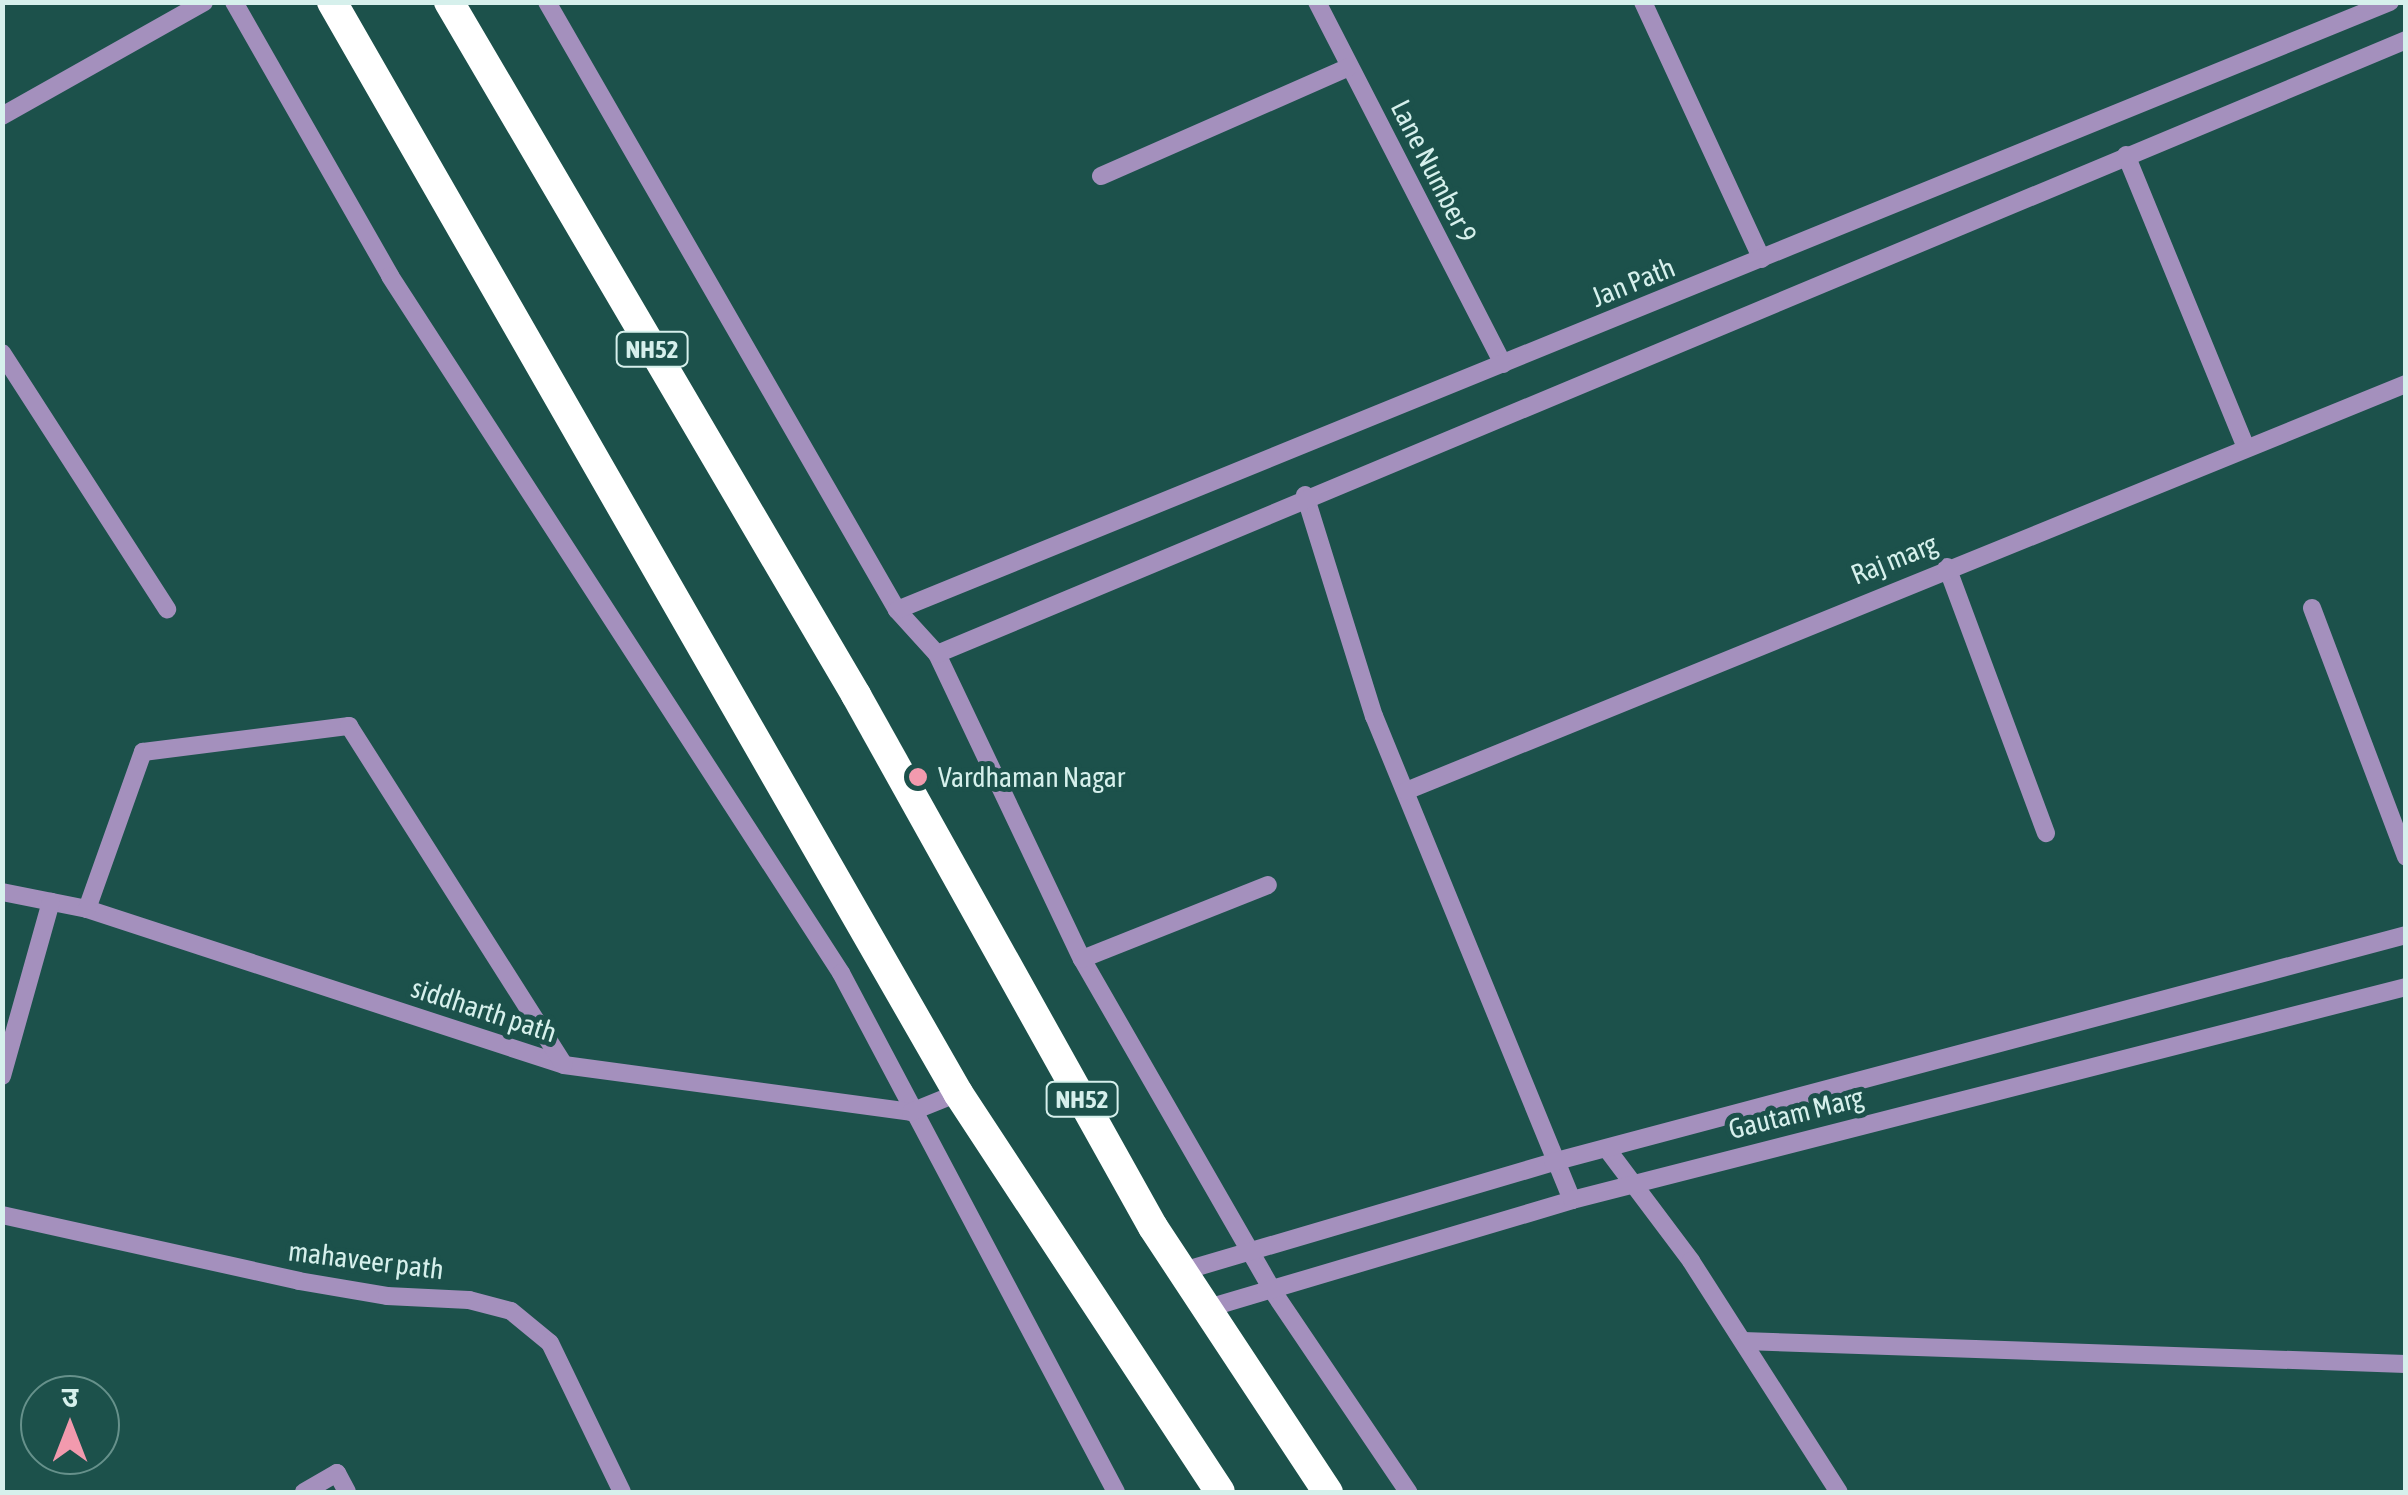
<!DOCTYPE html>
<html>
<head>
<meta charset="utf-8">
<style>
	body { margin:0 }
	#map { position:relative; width:2408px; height:1495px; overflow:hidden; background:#1c514b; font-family:"Asap Condensed","Noto Sans Devanagari",sans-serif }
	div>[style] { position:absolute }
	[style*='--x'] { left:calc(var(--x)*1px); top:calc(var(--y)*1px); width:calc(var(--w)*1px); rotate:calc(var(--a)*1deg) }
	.minor>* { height:18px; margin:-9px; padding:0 9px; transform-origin:9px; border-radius:9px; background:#a490bd }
	.highway>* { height:30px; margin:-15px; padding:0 15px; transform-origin:15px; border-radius:15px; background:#fff }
	.dots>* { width:28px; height:28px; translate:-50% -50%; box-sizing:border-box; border:5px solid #1c514b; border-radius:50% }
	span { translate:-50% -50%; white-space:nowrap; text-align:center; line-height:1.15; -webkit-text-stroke:10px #1c514b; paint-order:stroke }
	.shield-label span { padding:2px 8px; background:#1c514b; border:2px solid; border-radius:8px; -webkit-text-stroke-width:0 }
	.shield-label { font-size:25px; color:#d6f0ec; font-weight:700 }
	.street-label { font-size:28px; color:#d6f0ec }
	.poi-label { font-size:28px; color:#d6f0ec }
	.left { translate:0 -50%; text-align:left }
	.frame { position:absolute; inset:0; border:5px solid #d6f0ec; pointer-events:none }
	.north { position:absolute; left:20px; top:1375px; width:100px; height:100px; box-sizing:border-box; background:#1c514b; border:2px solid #66918b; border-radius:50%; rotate:0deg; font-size:28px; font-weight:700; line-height:40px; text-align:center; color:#d6f0ec }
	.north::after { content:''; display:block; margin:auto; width:35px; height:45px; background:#f29aae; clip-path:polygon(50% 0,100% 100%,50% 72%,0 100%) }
</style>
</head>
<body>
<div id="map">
	<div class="minor">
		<div style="--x:234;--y:2;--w:315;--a:60.3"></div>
		<div style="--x:390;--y:276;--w:830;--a:57.09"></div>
		<div style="--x:841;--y:973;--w:587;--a:62.08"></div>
		<div style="--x:547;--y:2;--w:702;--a:60.07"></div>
		<div style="--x:897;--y:610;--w:59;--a:47.7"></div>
		<div style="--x:937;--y:654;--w:338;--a:64.6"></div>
		<div style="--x:1082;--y:959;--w:382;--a:60.1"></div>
		<div style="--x:1272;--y:1290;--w:244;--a:56"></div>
		<div style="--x:1317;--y:2;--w:407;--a:62.8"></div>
		<div style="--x:1643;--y:2;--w:283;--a:65.2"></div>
		<div style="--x:2;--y:116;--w:232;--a:-29.4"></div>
		<div style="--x:2126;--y:155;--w:317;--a:67.7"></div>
		<div style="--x:1101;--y:176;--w:271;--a:-23.7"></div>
		<div style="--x:2;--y:353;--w:305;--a:57.2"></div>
		<div style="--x:1305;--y:495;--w:232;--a:72.7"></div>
		<div style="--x:1374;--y:716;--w:523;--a:67.75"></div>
		<div style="--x:1947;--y:567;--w:284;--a:69.6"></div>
		<div style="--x:2312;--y:608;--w:266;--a:69.3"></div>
		<div style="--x:897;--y:610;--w:1612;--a:-22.16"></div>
		<div style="--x:937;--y:654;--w:1592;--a:-22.68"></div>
		<div style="--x:1406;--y:791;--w:1080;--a:-22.15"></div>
		<div style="--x:2;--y:892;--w:87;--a:11.3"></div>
		<div style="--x:87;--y:909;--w:502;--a:18.11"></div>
		<div style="--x:564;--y:1065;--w:350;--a:7.7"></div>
		<div style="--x:911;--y:1112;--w:51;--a:-22"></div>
		<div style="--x:87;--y:909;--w:167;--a:-70.4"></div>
		<div style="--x:143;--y:752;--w:208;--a:-7.2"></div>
		<div style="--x:349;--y:726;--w:401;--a:57.6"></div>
		<div style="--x:1082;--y:959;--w:200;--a:-21.7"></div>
		<div style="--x:2;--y:1076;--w:181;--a:-74.3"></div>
		<div style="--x:1607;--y:1149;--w:140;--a:53.1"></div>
		<div style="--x:1691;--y:1261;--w:274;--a:57.4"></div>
		<div style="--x:2;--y:1215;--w:304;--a:12.5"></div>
		<div style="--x:299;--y:1281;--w:89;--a:9.7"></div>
		<div style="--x:387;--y:1296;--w:82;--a:2.8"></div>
		<div style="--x:469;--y:1300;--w:43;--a:14.7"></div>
		<div style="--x:511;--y:1311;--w:50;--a:39.4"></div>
		<div style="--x:550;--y:1343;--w:165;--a:64.2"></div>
		<div style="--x:1180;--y:1272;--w:389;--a:-16.4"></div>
		<div style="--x:1553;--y:1162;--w:883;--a:-14.9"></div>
		<div style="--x:1205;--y:1309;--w:383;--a:-16.5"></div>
		<div style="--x:1572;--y:1200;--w:861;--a:-14.33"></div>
		<div style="--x:1743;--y:1341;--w:663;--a:1.99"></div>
		<div style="--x:304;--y:1492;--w:38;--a:-30"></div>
		<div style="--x:337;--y:1473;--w:21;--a:62"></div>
	</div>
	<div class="highway">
		<div style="--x:332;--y:2;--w:1258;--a:60.15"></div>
		<div style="--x:958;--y:1093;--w:477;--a:56.7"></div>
		<div style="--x:449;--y:2;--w:804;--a:59.57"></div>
		<div style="--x:856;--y:695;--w:609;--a:60.83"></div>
		<div style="--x:1153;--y:1227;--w:318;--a:56.6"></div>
	</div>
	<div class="dots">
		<div style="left:918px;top:777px;background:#f29aae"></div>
	</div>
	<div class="shield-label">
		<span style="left:652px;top:349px">NH52</span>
		<span style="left:1082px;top:1099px">NH52</span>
	</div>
	<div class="street-label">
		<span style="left:1434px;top:171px;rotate:63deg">Lane Number 9</span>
		<span style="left:1633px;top:282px;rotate:-22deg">Jan Path</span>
		<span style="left:1894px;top:559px;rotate:-22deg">Raj marg</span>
		<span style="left:484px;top:1010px;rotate:18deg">siddharth path</span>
		<span style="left:1796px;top:1113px;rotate:-14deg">Gautam Marg</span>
		<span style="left:366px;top:1260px;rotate:7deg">mahaveer path</span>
	</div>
	<div class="poi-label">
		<span class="left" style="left:938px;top:777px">Vardhaman Nagar</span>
	</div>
	<div class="frame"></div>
	<div class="north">उ</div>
</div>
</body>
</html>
